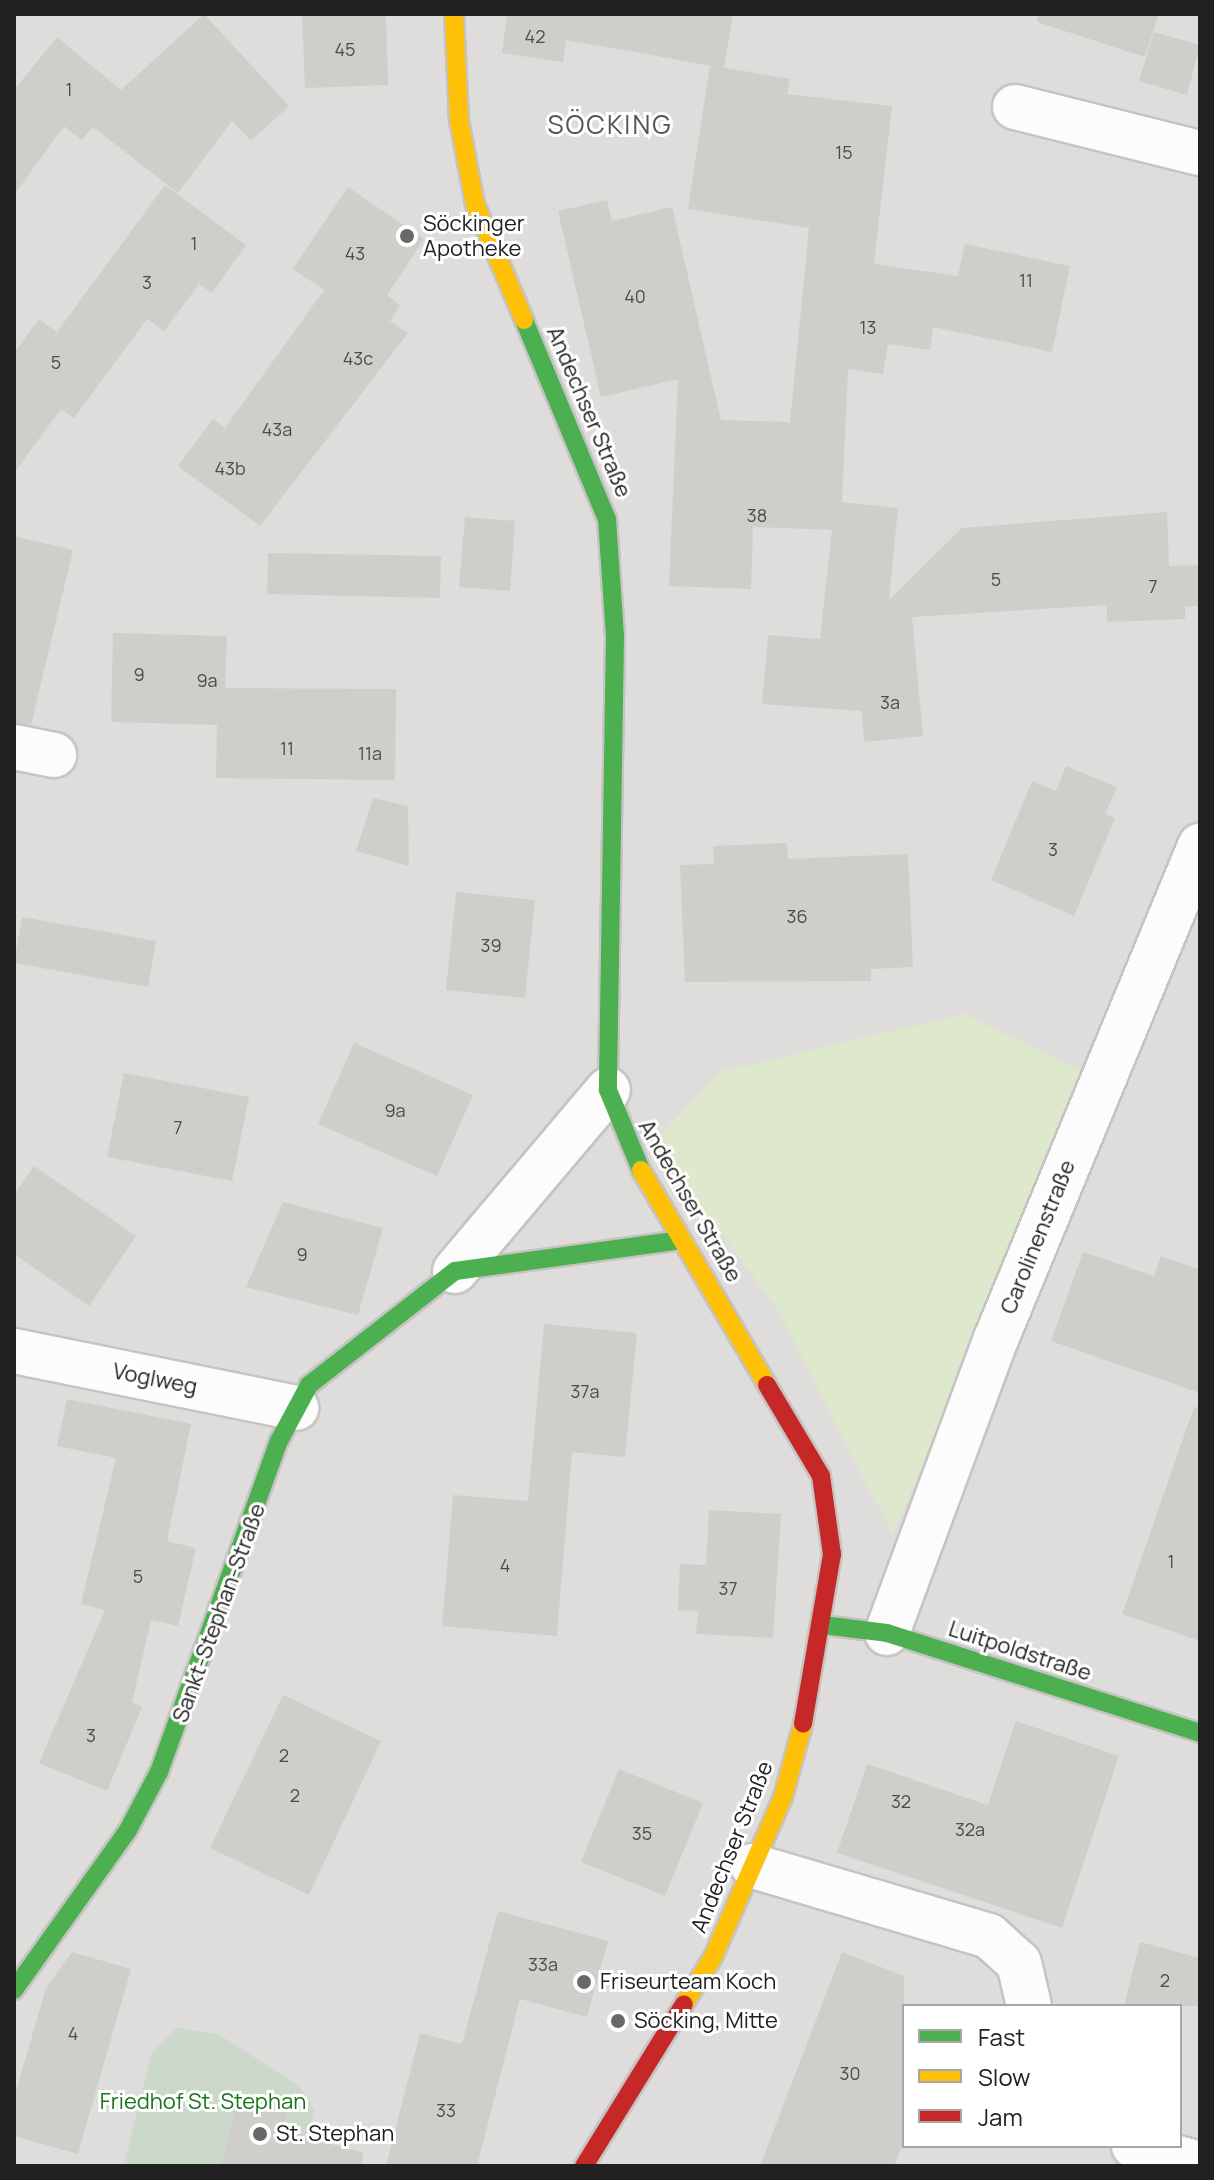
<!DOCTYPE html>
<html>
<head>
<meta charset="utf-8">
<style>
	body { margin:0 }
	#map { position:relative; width:1214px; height:2180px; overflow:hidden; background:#efedea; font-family:Manrope,sans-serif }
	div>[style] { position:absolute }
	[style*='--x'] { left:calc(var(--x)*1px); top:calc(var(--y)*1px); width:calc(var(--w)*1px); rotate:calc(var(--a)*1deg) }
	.residential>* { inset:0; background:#dedddb }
	.religious>* { inset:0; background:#dddcdb }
	.grass>* { inset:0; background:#dde8cd }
	.cemetery>* { inset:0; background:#cbd8ca }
	.building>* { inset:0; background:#d0cecb }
	.roads { filter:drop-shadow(2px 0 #c5c4c2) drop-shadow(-2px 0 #c5c4c2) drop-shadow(0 2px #c5c4c2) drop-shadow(0 -2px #c5c4c2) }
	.street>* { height:44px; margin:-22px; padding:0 22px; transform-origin:22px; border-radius:22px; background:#fdfcfc }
	.fast>* { height:18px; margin:-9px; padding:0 9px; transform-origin:9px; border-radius:9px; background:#4caf50 }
	.slow>* { height:18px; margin:-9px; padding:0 9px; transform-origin:9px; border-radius:9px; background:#ffc107 }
	.jam>* { height:18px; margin:-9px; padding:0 9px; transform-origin:9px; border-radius:9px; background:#c62828 }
	.dots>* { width:22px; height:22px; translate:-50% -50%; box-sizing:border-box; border:4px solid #fff; border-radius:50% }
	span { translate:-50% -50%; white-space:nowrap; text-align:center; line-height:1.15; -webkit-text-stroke:6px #fff; paint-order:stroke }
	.number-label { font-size:18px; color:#4d4c4c }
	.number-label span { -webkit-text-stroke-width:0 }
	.poi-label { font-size:22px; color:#212121 }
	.left { translate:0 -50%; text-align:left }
	.street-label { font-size:22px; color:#212121 }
	.park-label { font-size:22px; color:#1a741c }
	.quarter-label { font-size:26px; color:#545454; letter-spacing:2px }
	.frame { position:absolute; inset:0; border:16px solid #212121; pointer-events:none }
	.legend { position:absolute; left:902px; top:2004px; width:280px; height:144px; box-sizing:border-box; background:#fff; border:2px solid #a6a6a6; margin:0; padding:10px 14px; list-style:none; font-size:24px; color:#212121 }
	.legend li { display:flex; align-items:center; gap:16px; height:40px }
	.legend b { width:40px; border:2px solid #a6a6a6 }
</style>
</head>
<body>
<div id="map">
	<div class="residential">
		<div style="clip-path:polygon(evenodd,14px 14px,1200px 14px,1200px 2166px,14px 2166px,14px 14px,904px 2006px,1180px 2006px,1180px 2146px,904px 2146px,904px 2006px)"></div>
	</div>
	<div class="religious">
		<div style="clip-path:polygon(1028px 1355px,1164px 1403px,1089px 1618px,953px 1570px)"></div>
	</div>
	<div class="grass">
		<div style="clip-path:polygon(964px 1014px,1090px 1074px,893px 1535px,776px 1307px,654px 1143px,719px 1072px)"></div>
	</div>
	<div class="cemetery">
		<div style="clip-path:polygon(177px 2028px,218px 2034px,299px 2086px,314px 2109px,303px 2166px,124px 2166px,152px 2053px)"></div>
	</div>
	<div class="building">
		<div style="clip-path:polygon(204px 14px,289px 106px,251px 141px,232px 121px,178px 193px,93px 127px,82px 140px,64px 126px,14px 195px,14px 90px,57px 37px,121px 90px)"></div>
		<div style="clip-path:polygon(302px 14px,386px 14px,388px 85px,305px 88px)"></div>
		<div style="clip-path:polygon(507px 14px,733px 14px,724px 68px,566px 40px,563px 62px,502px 53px)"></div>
		<div style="clip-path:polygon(1038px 14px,1159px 14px,1145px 57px,1037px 22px)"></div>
		<div style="clip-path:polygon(1154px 32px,1200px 45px,1187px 95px,1139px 81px)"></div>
		<div style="clip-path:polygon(710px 65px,790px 79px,787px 94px,892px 106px,874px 264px,958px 276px,965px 244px,1070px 266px,1052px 352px,933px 327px,930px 350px,888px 344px,883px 374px,848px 369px,842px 502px,898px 508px,889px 600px,962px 528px,1167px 512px,1169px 566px,1200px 565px,1200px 606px,1185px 606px,1185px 619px,1107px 622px,1107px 605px,912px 617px,923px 736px,864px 742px,862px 711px,762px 704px,768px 635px,820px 639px,832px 530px,753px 527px,751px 589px,669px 586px,678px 379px,601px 397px,558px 211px,607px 200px,612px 221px,672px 207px,721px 420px,790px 422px,809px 228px,688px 209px)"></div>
		<div style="clip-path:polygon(165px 185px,246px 245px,212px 293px,199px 284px,164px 331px,147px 319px,74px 418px,61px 409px,14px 473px,14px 353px,39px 319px,57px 332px)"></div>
		<div style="clip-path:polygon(348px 187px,424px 239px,387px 295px,400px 305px,390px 321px,408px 333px,260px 526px,178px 466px,213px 419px,225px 428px,324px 290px,293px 269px)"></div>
		<div style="clip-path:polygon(465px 517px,515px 521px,510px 591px,459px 587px)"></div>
		<div style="clip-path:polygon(14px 536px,73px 550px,31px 725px,14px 723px)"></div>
		<div style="clip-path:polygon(268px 553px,441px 556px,440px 598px,267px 594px)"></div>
		<div style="clip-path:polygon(113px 633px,227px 636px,225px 688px,396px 689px,395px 780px,216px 778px,217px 725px,111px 722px)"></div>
		<div style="clip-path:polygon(1066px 766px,1117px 787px,1105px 814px,1115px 818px,1074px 916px,991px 880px,1032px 781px,1056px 791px)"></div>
		<div style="clip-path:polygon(373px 798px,408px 806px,409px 866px,356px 851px)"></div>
		<div style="clip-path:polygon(787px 843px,788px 859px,908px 854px,913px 967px,871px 969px,871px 981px,685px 982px,680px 865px,714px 864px,713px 846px)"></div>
		<div style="clip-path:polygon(456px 892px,535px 900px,525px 998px,446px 990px)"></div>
		<div style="clip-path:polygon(22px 917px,156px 941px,148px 987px,14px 963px)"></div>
		<div style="clip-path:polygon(354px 1043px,473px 1095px,437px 1176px,318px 1124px)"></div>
		<div style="clip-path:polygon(124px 1073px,249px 1097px,232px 1181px,107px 1157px)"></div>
		<div style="clip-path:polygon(34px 1166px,136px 1236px,89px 1306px,14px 1254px,14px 1195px)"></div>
		<div style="clip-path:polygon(283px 1202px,383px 1228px,358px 1315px,246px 1287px)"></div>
		<div style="clip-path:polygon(1083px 1252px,1154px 1276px,1161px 1256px,1200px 1270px,1200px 1393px,1051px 1341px)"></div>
		<div style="clip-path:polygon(544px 1324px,637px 1333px,625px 1457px,572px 1452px,557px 1636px,442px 1626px,453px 1495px,528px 1501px)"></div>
		<div style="clip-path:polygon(67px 1399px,191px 1424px,167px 1541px,196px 1548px,178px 1626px,151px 1620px,132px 1702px,142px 1707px,107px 1791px,39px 1763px,105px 1610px,81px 1604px,116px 1458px,57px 1446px)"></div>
		<div style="clip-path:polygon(1194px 1407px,1200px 1408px,1200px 1641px,1122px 1614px)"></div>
		<div style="clip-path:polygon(709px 1510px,781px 1514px,773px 1638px,696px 1634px,698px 1611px,678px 1610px,680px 1564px,706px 1565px)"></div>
		<div style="clip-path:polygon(283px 1695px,381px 1741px,309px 1895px,210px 1848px)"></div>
		<div style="clip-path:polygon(1016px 1721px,1119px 1756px,1062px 1928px,837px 1853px,867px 1764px,988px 1805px)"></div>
		<div style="clip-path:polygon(619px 1769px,703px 1803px,665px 1896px,581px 1862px)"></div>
		<div style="clip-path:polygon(498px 1911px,608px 1941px,587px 2017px,520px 1999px,477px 2166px,386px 2166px,420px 2033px,462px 2044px)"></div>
		<div style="clip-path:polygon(1140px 1942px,1200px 1958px,1200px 2006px,1124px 2006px)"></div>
		<div style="clip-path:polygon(72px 1952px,131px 1969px,78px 2154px,14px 2136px,14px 2098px,46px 1988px)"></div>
		<div style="clip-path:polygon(842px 1952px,904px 1976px,904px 2141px,894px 2166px,760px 2166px)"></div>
		<div style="clip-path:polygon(238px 2099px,287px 2112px,282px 2132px,363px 2152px,362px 2166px,221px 2166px)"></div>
	</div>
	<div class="roads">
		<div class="street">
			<div style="--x:1015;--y:107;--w:191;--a:14"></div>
			<div style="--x:14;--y:747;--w:41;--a:11.3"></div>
			<div style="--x:455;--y:1271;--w:237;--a:-49.8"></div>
			<div style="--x:14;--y:1351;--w:288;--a:11.4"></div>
			<div style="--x:887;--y:1633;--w:314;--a:-69.7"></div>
			<div style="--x:996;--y:1339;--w:534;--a:-67.52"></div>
			<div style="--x:753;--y:1866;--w:246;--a:16.5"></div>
			<div style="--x:989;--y:1936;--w:40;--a:42"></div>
			<div style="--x:1019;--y:1963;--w:44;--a:76.9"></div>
			<div style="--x:1134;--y:2146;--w:68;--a:15.3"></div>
		</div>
		<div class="fast">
			<div style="--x:524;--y:320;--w:216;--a:67.4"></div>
			<div style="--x:607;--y:519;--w:117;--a:86.1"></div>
			<div style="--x:615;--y:636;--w:454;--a:90.9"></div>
			<div style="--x:608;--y:1090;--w:87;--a:67.6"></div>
			<div style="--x:823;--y:1625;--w:64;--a:7.1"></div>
			<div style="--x:887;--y:1633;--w:329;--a:17.7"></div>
			<div style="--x:14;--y:1990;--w:196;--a:-54.5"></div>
			<div style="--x:128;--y:1830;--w:66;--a:-61.9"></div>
			<div style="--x:159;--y:1772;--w:352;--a:-70.1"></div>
			<div style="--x:279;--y:1441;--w:64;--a:-61.8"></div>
			<div style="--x:309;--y:1385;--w:185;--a:-38"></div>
			<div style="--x:455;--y:1271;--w:227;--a:-7.8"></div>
		</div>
		<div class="slow">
			<div style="--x:454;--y:14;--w:106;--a:87.3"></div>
			<div style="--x:459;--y:120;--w:86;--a:79.2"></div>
			<div style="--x:475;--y:204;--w:126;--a:67.1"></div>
			<div style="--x:641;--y:1170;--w:249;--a:59.6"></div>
			<div style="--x:684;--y:2004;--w:55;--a:-58.3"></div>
			<div style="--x:713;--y:1957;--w:175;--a:-66.4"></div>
			<div style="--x:783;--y:1797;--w:76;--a:-74.7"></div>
		</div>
		<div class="jam">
			<div style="--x:767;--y:1385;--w:106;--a:59.3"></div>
			<div style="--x:821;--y:1476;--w:79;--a:82"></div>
			<div style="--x:832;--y:1554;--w:172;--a:99.7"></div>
			<div style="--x:584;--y:2166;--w:190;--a:-58.3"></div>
		</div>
	</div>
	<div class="dots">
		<div style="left:407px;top:236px;background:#696867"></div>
		<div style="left:584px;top:1982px;background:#696867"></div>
		<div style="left:618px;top:2021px;background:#696867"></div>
		<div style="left:260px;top:2134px;background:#696867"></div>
	</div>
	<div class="number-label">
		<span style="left:535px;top:36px">42</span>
		<span style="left:345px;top:49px">45</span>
		<span style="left:69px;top:89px">1</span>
		<span style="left:844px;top:152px">15</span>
		<span style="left:194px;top:243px">1</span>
		<span style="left:355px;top:253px">43</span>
		<span style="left:1026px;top:280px">11</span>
		<span style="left:147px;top:282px">3</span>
		<span style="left:635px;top:296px">40</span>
		<span style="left:868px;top:327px">13</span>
		<span style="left:358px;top:358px">43c</span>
		<span style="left:56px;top:362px">5</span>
		<span style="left:277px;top:429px">43a</span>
		<span style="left:230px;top:468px">43b</span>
		<span style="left:757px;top:515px">38</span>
		<span style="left:996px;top:579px">5</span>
		<span style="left:1153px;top:586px">7</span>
		<span style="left:139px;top:674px">9</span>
		<span style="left:207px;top:680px">9a</span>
		<span style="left:890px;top:702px">3a</span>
		<span style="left:287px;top:748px">11</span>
		<span style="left:370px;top:753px">11a</span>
		<span style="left:1053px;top:849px">3</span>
		<span style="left:797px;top:916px">36</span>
		<span style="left:491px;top:945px">39</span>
		<span style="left:395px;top:1110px">9a</span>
		<span style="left:178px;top:1127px">7</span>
		<span style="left:302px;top:1254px">9</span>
		<span style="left:585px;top:1391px">37a</span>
		<span style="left:1171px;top:1561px">1</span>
		<span style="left:505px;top:1565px">4</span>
		<span style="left:138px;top:1576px">5</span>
		<span style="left:728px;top:1588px">37</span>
		<span style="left:91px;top:1735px">3</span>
		<span style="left:284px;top:1755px">2</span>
		<span style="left:295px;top:1795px">2</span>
		<span style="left:901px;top:1801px">32</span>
		<span style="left:970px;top:1829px">32a</span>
		<span style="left:642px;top:1833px">35</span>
		<span style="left:543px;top:1964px">33a</span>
		<span style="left:1165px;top:1980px">2</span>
		<span style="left:73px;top:2033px">4</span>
		<span style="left:850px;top:2073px">30</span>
		<span style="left:446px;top:2110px">33</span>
	</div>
	<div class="poi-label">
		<span class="left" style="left:423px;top:236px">Söckinger<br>Apotheke</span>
		<span class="left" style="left:600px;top:1982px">Friseurteam Koch</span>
		<span class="left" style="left:634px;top:2021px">Söcking, Mitte</span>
		<span class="left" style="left:276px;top:2134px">St. Stephan</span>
	</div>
	<div class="street-label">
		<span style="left:589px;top:412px;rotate:67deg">Andechser Straße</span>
		<span style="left:690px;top:1201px;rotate:60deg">Andechser Straße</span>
		<span style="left:1038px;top:1237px;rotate:-68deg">Carolinenstraße</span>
		<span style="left:155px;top:1379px;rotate:11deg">Voglweg</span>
		<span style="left:219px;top:1613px;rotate:-70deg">Sankt-Stephan-Straße</span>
		<span style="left:1020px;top:1651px;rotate:18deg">Luitpoldstraße</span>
		<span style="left:732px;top:1847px;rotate:-68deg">Andechser Straße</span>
	</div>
	<div class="park-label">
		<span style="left:203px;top:2102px">Friedhof St. Stephan</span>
	</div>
	<div class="quarter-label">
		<span style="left:610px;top:125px">SÖCKING</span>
	</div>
	<div class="frame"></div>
	<ul class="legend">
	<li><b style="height:10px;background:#4caf50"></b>Fast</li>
	<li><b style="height:10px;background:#ffc107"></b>Slow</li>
	<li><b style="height:10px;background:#c62828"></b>Jam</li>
	</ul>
</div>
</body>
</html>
